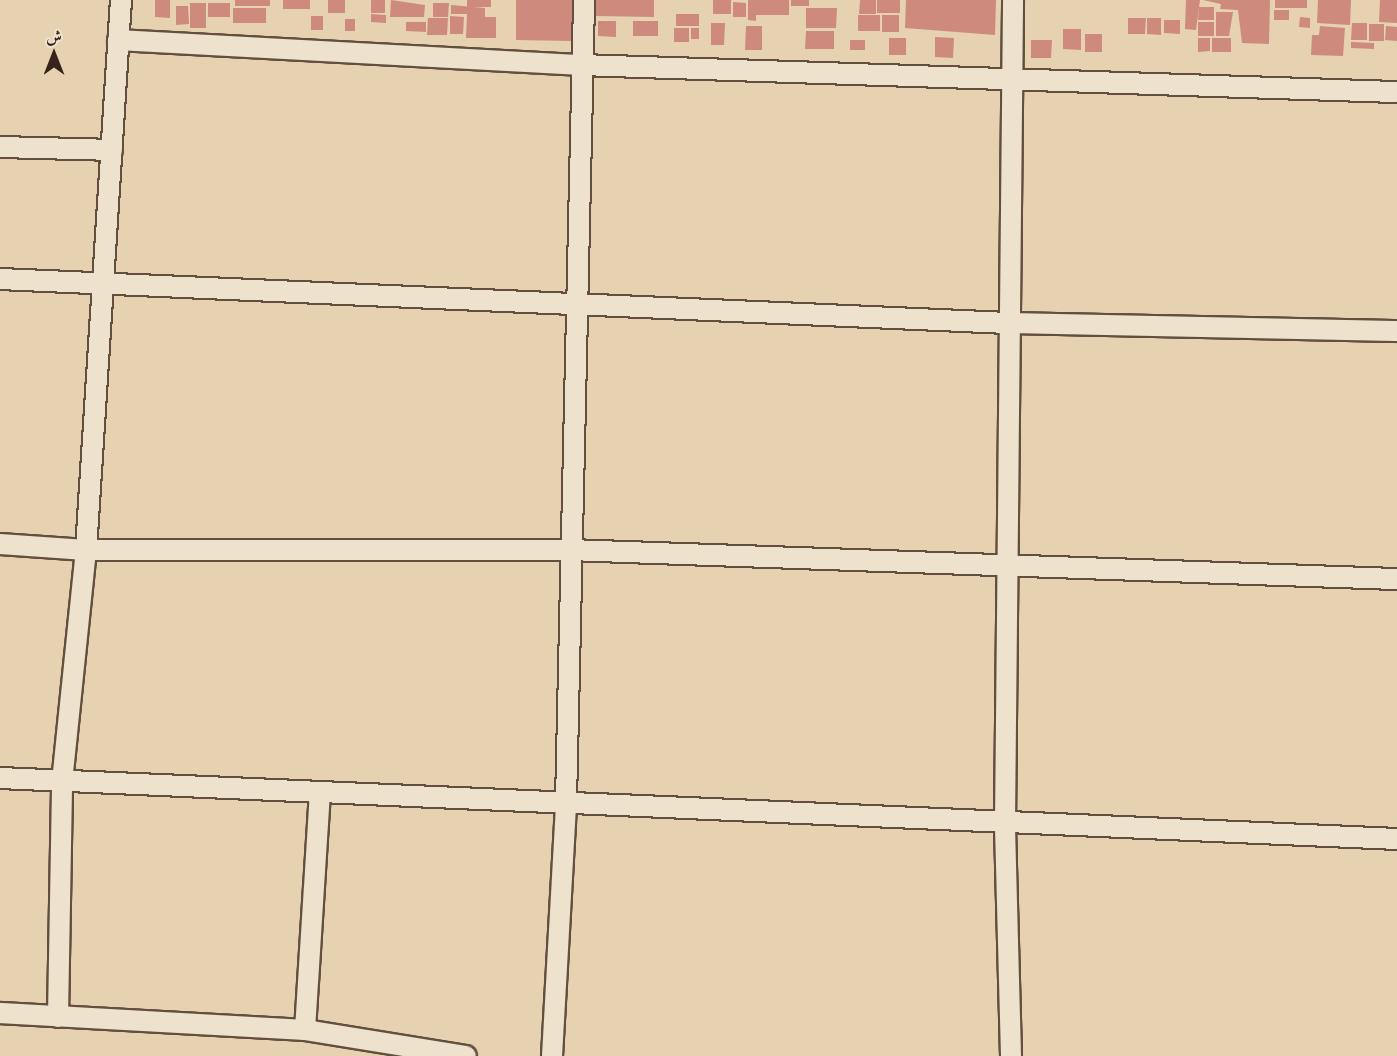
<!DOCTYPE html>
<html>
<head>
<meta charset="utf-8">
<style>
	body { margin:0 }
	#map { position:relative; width:1397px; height:1056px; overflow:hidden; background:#e6d2b0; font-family:"Gentium Book Plus",Amiri,serif }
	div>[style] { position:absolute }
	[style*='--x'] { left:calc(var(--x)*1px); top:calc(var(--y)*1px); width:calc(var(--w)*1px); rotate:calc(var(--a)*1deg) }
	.building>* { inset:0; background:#ce8a7d }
	.roads { filter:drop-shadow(2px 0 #634f40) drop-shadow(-2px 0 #634f40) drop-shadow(0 2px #634f40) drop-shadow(0 -2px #634f40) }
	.minor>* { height:20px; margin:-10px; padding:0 10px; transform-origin:10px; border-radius:10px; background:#efe2cc }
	span { translate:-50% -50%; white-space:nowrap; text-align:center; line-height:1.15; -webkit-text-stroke:4.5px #efe2cc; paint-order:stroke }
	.north { position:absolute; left:24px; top:24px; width:60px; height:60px; -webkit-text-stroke:4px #efe2cc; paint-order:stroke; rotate:0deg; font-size:16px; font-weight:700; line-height:24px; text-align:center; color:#37231b }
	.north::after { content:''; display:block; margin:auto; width:21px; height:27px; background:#37231b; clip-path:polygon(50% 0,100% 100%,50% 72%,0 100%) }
</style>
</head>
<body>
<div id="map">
	<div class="building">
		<div style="clip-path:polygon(155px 0,170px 0,170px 18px,155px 17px)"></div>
		<div style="clip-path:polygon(235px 0,270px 0,270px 6px,235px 6px)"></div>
		<div style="clip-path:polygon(283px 0,310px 0,310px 9px,283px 9px)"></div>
		<div style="clip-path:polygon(328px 0,345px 0,345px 13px,328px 13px)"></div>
		<div style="clip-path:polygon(371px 0,385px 0,385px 13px,371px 13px)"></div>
		<div style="clip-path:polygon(391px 0,425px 5px,424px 17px,390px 17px)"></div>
		<div style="clip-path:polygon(467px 0,491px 0,491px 7px,467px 7px)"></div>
		<div style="clip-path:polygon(516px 0,573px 0,572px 41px,516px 40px)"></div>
		<div style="clip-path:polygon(596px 0,654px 0,654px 17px,596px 16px)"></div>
		<div style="clip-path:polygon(713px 0,731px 0,731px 14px,713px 14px)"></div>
		<div style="clip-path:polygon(748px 0,789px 0,789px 15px,756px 15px,756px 21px,748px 20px)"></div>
		<div style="clip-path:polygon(791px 0,809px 0,809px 6px,791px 6px)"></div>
		<div style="clip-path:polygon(860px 0,876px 0,876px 14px,859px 14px)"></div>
		<div style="clip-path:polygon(877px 0,900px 0,900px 13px,877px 13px)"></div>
		<div style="clip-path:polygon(906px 0,996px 0,995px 35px,905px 28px)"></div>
		<div style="clip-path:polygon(1186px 0,1200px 0,1196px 30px,1185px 29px)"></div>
		<div style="clip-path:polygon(1203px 0,1270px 0,1269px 44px,1242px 43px,1238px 10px,1220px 9px,1221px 4px)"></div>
		<div style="clip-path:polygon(1275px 0,1307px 0,1307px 8px,1275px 8px)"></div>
		<div style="clip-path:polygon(1318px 0,1351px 0,1350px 25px,1317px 23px)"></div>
		<div style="clip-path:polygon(1380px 0,1397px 0,1397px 23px,1379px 22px)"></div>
		<div style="clip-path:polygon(733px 2px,746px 3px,746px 17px,733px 17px)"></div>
		<div style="clip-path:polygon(190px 3px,206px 3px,206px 28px,190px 28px)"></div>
		<div style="clip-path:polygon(208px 3px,230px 3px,230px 17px,208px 17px)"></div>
		<div style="clip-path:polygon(433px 3px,449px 3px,448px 17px,433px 17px)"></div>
		<div style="clip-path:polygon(451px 5px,485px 8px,485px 17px,496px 17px,496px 38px,466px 38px,467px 14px,451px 14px)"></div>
		<div style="clip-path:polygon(176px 6px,188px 6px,189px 24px,176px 25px)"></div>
		<div style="clip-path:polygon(1199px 7px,1214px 7px,1214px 20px,1198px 20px)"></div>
		<div style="clip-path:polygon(233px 8px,266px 8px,266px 23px,233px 23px)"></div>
		<div style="clip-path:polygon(806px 8px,837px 8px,836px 28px,806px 28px)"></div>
		<div style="clip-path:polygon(1274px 10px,1289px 10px,1289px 20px,1274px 20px)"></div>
		<div style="clip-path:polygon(1216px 12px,1233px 12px,1229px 36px,1216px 36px)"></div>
		<div style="clip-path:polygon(371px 14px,386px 15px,386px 23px,371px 22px)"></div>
		<div style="clip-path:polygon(676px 14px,699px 14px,699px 26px,676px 26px)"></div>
		<div style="clip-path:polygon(858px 15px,880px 15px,880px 31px,858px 31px)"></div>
		<div style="clip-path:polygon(882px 15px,899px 15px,899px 32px,882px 32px)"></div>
		<div style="clip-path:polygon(311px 16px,323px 16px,323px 30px,311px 30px)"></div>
		<div style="clip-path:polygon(450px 16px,464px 17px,463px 34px,450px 34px)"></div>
		<div style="clip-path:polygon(1300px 17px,1310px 18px,1310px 28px,1299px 27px)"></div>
		<div style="clip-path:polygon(428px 18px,448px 18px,447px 35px,427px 35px)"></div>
		<div style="clip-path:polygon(1128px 18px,1146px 18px,1145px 34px,1128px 34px)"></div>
		<div style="clip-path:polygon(1147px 18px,1161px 18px,1161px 35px,1147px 34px)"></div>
		<div style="clip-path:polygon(345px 19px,355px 19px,355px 31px,345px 31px)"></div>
		<div style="clip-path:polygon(1164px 20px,1180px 20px,1180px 34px,1164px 33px)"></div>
		<div style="clip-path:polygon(598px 21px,616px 21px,616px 37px,598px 36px)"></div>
		<div style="clip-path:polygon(633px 21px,658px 21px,658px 36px,633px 36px)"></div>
		<div style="clip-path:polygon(406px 22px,426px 22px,426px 32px,406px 31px)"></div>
		<div style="clip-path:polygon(1198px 22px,1214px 22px,1214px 36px,1198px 36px)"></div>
		<div style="clip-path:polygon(711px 23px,725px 23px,724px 45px,711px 45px)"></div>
		<div style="clip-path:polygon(1352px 23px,1367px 23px,1367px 40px,1351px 40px)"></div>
		<div style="clip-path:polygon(1369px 24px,1384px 24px,1384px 41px,1369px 41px)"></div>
		<div style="clip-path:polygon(746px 26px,762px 26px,762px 50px,745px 50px)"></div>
		<div style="clip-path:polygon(1320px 26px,1345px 28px,1343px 56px,1311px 55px,1312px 35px,1319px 35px)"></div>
		<div style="clip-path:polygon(1386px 26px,1397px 27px,1397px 41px,1385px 40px)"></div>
		<div style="clip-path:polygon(674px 28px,689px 28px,689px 42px,674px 42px)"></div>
		<div style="clip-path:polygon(691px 28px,699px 28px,699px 39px,691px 39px)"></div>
		<div style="clip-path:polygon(1063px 29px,1081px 29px,1081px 50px,1063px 49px)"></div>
		<div style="clip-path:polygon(806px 31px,834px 31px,834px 49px,805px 49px)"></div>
		<div style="clip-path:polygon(1085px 34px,1102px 34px,1102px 52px,1085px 52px)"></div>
		<div style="clip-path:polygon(935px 37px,954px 38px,953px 58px,935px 57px)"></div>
		<div style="clip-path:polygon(889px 38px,906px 38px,906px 55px,889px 55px)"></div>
		<div style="clip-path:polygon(1198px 38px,1210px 38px,1210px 51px,1198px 52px)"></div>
		<div style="clip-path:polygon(1212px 38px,1231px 38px,1231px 52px,1212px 52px)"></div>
		<div style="clip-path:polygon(850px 40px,865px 40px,865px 50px,850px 50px)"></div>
		<div style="clip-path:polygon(1031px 40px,1052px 40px,1051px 58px,1031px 58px)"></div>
		<div style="clip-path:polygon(1351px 42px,1374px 43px,1374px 49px,1351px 48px)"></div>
	</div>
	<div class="roads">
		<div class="minor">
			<div style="--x:118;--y:40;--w:464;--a:3.1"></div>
			<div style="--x:581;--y:65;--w:816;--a:1.9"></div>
			<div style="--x:0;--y:147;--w:112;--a:1.5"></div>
			<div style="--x:0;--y:279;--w:1008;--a:2.5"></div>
			<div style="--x:1007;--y:323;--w:390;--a:1.2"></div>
			<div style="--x:0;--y:544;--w:86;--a:4"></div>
			<div style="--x:86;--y:550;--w:483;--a:0"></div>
			<div style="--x:569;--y:550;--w:829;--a:2.01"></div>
			<div style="--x:0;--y:778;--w:1398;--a:2.5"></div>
			<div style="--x:0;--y:1013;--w:305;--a:3.2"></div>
			<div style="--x:305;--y:1030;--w:163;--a:9.2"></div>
			<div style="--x:58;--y:1017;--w:235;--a:-89"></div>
			<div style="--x:62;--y:782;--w:233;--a:-84.1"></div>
			<div style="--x:86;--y:550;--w:551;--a:-86.36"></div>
			<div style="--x:305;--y:1030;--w:238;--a:-86.4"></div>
			<div style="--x:552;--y:1056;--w:254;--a:-86.8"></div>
			<div style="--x:566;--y:802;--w:802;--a:-88.71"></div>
			<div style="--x:1011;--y:1056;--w:232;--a:-91.5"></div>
			<div style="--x:1005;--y:824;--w:824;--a:-89.44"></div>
		</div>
	</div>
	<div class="north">ش</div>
</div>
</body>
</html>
